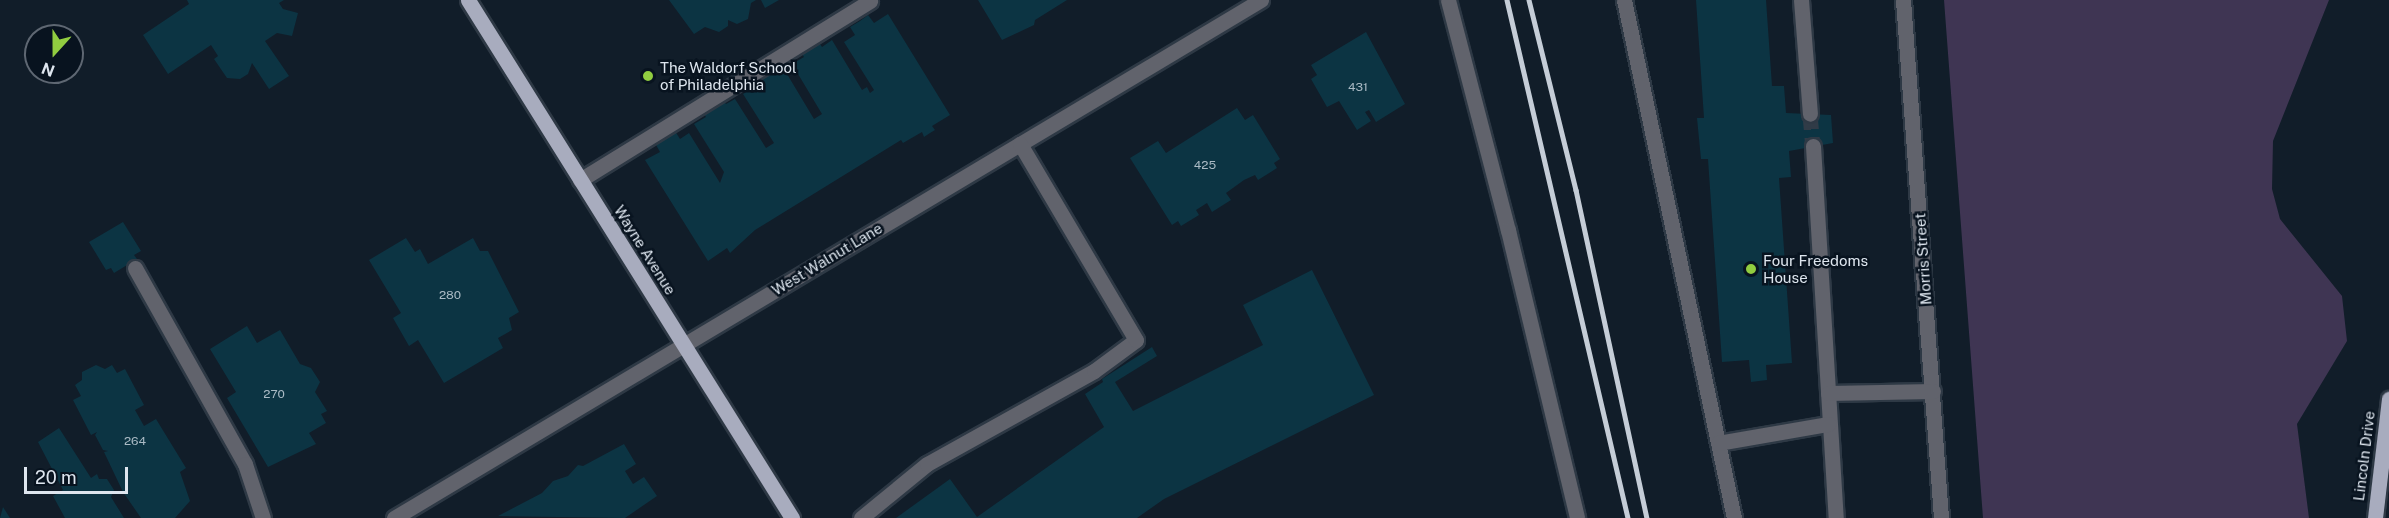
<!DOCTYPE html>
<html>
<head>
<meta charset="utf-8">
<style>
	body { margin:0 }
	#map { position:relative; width:2389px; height:518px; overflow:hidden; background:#111d29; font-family:"Public Sans",sans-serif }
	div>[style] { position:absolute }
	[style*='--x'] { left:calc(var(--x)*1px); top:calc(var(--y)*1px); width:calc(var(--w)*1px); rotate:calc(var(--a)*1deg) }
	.green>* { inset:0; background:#3f3553 }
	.building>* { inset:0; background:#0c3443 }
	.minor-tunnel>* { height:15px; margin-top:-7.5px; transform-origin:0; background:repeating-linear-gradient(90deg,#303b47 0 15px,transparent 0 23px) }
	.roads { filter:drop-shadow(2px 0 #2e3945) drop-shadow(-2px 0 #2e3945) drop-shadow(0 2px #2e3945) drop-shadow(0 -2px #2e3945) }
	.minor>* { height:15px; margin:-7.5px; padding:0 7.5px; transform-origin:7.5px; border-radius:7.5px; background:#61636c }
	.major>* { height:15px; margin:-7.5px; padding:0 7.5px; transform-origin:7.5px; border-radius:7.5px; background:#a8acbe }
	.rail>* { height:4.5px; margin:-2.25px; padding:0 2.25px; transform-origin:2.25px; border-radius:2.25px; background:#c5cdd7 }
	.dots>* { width:16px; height:16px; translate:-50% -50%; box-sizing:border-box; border:3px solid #08131f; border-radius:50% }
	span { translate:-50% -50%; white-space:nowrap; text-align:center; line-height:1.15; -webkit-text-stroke:5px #08131f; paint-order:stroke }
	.number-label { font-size:12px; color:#aabac4 }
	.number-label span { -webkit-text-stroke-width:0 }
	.poi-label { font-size:15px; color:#dee6ef }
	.left { translate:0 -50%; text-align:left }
	.street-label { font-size:15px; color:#dee6ef }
	.north { position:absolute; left:24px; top:24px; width:60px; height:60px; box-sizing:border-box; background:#08131f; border:2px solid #5e6772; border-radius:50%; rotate:201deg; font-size:16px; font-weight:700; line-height:24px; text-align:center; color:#dee6ef }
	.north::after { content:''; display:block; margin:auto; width:21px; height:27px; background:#91cd40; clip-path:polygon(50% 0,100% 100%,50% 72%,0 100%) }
	.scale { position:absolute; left:24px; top:467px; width:104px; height:27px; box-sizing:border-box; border:3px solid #dee6ef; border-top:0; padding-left:8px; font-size:18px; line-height:21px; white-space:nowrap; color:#dee6ef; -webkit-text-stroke:4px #08131f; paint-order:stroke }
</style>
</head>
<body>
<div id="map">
	<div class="green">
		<div style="clip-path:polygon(1944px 0,2329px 0,2273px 141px,2272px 189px,2280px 219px,2342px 296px,2347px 341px,2297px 424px,2309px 518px,1983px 518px)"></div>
	</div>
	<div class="building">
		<div style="clip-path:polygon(187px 0,284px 0,279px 3px,283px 9px,298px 13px,292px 36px,277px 33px,265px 41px,289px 76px,269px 89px,252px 63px,248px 74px,240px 79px,227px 78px,214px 59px,218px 56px,211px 45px,168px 74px,143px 35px,189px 4px)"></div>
		<div style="clip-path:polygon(669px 0,756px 0,751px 3px,748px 19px,737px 24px,728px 20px,728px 26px,719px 32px,705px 27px,694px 34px)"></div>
		<div style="clip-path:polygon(761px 0,779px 0,765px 8px)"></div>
		<div style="clip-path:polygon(978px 0,1067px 0,1035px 20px,1034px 25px,1002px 40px)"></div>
		<div style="clip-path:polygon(1696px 0,1766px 0,1772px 86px,1784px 86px,1786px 113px,1831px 115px,1833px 143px,1789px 151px,1791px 177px,1779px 178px,1792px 363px,1766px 365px,1767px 380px,1751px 382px,1749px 360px,1722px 362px,1708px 159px,1701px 159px,1697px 118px,1704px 118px)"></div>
		<div style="clip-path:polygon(888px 14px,950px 115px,932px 126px,935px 130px,930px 133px,924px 137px,922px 132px,903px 143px,901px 140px,755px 230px,730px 253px,727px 248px,708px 261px,645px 160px,660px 152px,655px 143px,675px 131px,680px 139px,689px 133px,720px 183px,724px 172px,694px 124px,706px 117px,700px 108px,720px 95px,726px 104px,735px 99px,766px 148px,774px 143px,743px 94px,754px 87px,750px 80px,769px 68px,774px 75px,784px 69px,814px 119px,822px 114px,792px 64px,804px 57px,799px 49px,816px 38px,822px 47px,832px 40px,862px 90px,867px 87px,870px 93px,874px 90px,844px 42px,855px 35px,850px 27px,860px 21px,868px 15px,874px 23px)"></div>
		<div style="clip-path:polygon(1366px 32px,1405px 104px,1376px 122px,1369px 110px,1365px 112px,1371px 121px,1357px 130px,1339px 101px,1327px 107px,1311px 79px,1317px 75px,1311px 65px)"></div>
		<div style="clip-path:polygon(1237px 108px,1245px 120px,1253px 115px,1280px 159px,1274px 163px,1277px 168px,1258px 180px,1255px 175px,1244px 180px,1226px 193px,1231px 200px,1212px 212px,1207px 203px,1196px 210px,1199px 215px,1181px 226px,1178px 221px,1172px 225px,1130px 158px,1158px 141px,1166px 153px)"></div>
		<div style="clip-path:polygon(123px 222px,141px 251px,134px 255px,137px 259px,114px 273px,111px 268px,106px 270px,89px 242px)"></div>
		<div style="clip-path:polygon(406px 238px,415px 252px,420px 249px,428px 264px,473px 238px,480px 251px,488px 251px,519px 312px,509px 318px,512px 330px,498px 338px,503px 348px,444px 383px,418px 340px,409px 346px,393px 318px,401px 313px,369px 260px)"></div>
		<div style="clip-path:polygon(1312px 270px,1374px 395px,1164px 499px,1137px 518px,896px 518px,950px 479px,977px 517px,1104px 427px,1085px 394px,1103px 382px,1102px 379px,1152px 347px,1157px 356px,1115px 382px,1133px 411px,1263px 345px,1243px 305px)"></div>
		<div style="clip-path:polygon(247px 326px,257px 343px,280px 330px,300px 364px,311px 368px,320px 382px,315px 392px,327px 411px,321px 414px,326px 423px,309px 433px,316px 444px,268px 467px,227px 398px,236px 392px,210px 349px)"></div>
		<div style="clip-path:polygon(96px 365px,105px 369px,112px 365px,117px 373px,125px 369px,144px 405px,135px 410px,144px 426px,156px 419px,186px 468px,180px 472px,190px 501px,175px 518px,141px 518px,123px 492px,104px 452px,108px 451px,103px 450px,95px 435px,97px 432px,91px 435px,73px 400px,81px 396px,75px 385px,82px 380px,82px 372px)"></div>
		<div style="clip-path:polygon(59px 428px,91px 478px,97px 474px,99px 479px,107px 479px,114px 490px,111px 497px,124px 518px,65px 518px,53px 496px,63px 490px,38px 442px)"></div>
		<div style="clip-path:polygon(624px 444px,636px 464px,625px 471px,633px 484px,644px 477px,657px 496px,625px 518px,498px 516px,542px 493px,553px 481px,568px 476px,578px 465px,583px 466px)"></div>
		<div style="clip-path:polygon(3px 507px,10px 518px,0 518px)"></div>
	</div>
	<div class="minor-tunnel">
		<div style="--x:1810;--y:114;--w:32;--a:85"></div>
	</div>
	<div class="roads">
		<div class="minor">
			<div style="--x:1448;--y:0;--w:238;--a:75.4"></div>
			<div style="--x:1508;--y:230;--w:296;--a:76.5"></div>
			<div style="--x:1624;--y:0;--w:530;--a:78.01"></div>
			<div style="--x:1801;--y:0;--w:114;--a:85.5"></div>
			<div style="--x:1903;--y:0;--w:519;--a:85.8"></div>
			<div style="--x:1813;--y:146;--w:373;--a:86.5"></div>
			<div style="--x:580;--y:180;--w:341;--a:-31.7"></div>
			<div style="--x:135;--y:268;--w:225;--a:60.7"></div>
			<div style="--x:245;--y:464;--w:57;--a:71.6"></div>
			<div style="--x:1828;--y:393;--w:105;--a:-1.1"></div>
			<div style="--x:1718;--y:443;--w:112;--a:-9.8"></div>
			<div style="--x:394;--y:518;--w:1010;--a:-30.86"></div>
			<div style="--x:861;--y:518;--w:85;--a:-39.3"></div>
			<div style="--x:927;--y:464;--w:191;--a:-29.1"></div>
			<div style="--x:1094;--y:371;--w:52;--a:-36.4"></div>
			<div style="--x:1136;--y:340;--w:228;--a:-120.6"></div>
		</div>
		<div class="major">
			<div style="--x:468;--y:0;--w:611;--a:57.97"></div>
			<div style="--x:2375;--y:518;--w:120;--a:-83.3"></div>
		</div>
	</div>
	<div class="rail">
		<div style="--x:1507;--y:0;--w:532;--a:76.85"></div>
		<div style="--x:1529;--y:0;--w:196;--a:76.1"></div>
		<div style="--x:1576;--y:190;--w:336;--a:77.8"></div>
	</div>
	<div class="dots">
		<div style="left:648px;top:76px;background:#91cd40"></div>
		<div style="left:1751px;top:269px;background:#91cd40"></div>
	</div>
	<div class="number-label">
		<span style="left:1358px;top:88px">431</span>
		<span style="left:1205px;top:166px">425</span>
		<span style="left:450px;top:296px">280</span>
		<span style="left:274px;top:395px">270</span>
		<span style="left:135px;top:442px">264</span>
	</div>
	<div class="poi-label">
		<span class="left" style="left:660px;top:76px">The Waldorf School<br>of Philadelphia</span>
		<span class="left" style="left:1763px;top:269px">Four Freedoms<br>House</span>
	</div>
	<div class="street-label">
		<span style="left:645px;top:250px;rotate:58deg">Wayne Avenue</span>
		<span style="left:827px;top:259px;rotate:-31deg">West Walnut Lane</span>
		<span style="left:1923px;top:259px;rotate:-94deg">Morris Street</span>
		<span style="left:2364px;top:456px;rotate:-83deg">Lincoln Drive</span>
	</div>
	<div class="north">N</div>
	<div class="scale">20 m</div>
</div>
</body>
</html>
